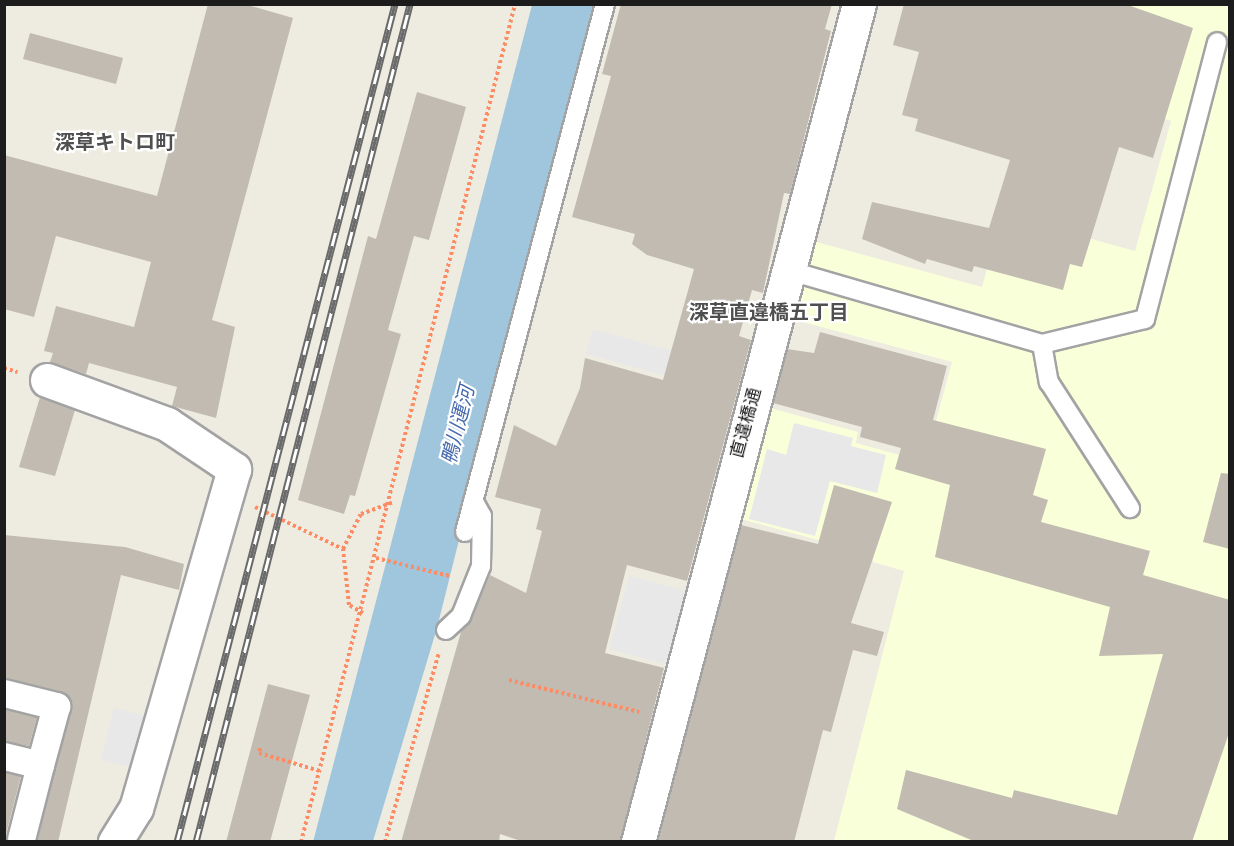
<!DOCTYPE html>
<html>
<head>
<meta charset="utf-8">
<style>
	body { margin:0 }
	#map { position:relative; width:1234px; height:846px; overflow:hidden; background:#eeece1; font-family:"PT Sans","Noto Sans JP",sans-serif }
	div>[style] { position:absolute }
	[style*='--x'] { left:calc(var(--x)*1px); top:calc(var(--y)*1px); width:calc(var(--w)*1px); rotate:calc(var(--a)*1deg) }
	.education>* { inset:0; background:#f9ffd9 }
	.parking>* { inset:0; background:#e8e8e8 }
	.water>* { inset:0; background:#a0c6dd }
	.building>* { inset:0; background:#c2bbb1 }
	.path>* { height:4px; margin-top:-2px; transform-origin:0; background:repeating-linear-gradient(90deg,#fd8b63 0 3px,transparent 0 6px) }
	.roads { filter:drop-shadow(2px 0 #a3a3a3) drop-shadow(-2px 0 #a3a3a3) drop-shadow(0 2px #a3a3a3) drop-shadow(0 -2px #a3a3a3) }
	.service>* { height:18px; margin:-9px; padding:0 9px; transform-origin:9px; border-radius:9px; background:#fff }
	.pedestrian>* { height:27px; margin:-13.5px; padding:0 13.5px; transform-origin:13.5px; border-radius:13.5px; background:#fff }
	.minor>* { height:33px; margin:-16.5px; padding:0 16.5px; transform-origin:16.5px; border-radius:16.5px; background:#fff }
	.rail>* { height:7px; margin-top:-3.5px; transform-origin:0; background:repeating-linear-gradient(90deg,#fff 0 14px,#6a6a6a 0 28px); box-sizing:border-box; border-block:2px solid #6a6a6a }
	span { translate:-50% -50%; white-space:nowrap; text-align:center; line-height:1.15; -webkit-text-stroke:4.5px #fff; paint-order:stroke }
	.street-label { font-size:18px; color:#1c1c1c }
	.neighbourhood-label { font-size:20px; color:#4f4f4f; font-weight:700 }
	.water-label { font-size:20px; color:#476aad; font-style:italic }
	.frame { position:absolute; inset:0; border:6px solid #1c1c1c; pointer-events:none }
</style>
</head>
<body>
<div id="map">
	<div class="education">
		<div style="clip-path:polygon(1053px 5px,1229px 5px,1229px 841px,834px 841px,904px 571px,873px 562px,873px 555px,734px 517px,763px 406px,858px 432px,856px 443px,925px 462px,952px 362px,788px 318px,809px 240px,982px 287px,1002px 214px,1135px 251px,1171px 121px,1033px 78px)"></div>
	</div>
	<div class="parking">
		<div style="clip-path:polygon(593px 329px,743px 371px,736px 395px,586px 354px)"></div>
		<div style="clip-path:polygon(794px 423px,853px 438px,851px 446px,886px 455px,877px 493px,830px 481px,815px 536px,749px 519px,767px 449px,786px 455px)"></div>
		<div style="clip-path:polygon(629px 576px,688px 592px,669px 665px,609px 649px)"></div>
		<div style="clip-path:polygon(114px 708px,146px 716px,133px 768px,101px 760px)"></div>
	</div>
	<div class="water">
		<div style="clip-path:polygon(532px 5px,593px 5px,437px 628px,373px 841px,313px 842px)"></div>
	</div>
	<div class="building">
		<div style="clip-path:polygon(208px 4px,244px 4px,293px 18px,212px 320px,235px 327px,216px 418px,172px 406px,177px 387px,89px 363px,86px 374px,50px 362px,53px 353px,44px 351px,56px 306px,134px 327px,151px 262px,56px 236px,34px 317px,4px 309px,4px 155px,157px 196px)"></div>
		<div style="clip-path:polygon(621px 4px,832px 4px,825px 29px,831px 31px,790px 194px,784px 193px,763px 293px,752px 290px,739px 336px,751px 340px,687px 581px,627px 565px,605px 653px,664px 668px,620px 842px,524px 842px,500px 834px,499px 842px,401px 842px,461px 632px,471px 620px,490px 575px,526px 593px,542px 531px,536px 529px,541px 509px,495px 497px,514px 425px,556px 446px,580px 388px,585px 358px,663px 380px,694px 269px,647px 255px,632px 244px,635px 234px,572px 217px,611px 76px,602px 74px)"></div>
		<div style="clip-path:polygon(904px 4px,1125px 4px,1193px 28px,1153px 158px,1119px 147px,1082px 267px,1070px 264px,1063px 290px,974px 266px,972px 272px,927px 259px,925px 264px,862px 239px,872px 202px,989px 228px,1010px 160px,915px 131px,918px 119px,902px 115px,919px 52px,893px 45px)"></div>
		<div style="clip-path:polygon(30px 33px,123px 58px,116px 84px,23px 59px)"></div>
		<div style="clip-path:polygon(417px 92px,466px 107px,429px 240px,414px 236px,388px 330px,401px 334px,355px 496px,350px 495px,344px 514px,298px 500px,368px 236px,376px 239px)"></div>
		<div style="clip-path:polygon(820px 332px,947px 366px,933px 420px,1046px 449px,1033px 495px,1048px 500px,1041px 522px,1150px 551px,1143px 575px,1230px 600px,1230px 730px,1192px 842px,976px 842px,897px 809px,906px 770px,1012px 798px,1014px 790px,1117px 815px,1163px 654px,1099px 656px,1110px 607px,935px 557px,950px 485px,895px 469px,901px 448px,860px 437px,862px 427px,773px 403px,787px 349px,814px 353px)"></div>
		<div style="clip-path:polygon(40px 397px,75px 410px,55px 476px,19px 467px)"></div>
		<div style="clip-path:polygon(1221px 473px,1230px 474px,1230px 549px,1203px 542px)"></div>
		<div style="clip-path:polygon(834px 485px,892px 502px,851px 623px,884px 632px,877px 656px,853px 650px,831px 732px,823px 730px,794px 842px,658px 842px,741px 525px,818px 544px)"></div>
		<div style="clip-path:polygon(4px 535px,125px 547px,184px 564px,179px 590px,121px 575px,58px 842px,37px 842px,71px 702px,60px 691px,4px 678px)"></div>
		<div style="clip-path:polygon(268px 684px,310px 695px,293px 757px,270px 842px,226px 842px)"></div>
		<div style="clip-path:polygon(4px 709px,37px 717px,29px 746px,4px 741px)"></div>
		<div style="clip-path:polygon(4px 772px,21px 776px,6px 834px,4px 834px)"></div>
	</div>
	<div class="path">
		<div style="--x:4;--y:368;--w:14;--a:17"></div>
		<div style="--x:255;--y:507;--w:98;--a:25.5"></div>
		<div style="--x:376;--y:558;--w:76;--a:13.7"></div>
		<div style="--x:363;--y:613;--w:16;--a:-150"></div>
		<div style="--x:349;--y:605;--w:56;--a:-96.1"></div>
		<div style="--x:343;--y:549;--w:39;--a:-63"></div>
		<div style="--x:361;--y:514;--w:33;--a:-20"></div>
		<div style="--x:509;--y:680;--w:134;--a:13.8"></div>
		<div style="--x:260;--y:748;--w:5;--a:101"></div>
		<div style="--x:259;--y:753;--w:64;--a:16.4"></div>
		<div style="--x:301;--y:842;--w:865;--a:-75.67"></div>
		<div style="--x:385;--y:842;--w:197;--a:-74.1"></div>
	</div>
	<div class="roads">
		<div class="service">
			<div style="--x:787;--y:270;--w:266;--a:16.2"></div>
			<div style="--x:1042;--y:344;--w:106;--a:-13.6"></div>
			<div style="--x:1145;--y:319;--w:286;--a:-75.4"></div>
			<div style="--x:1042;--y:344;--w:39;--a:80"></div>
			<div style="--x:1049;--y:382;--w:150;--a:57.3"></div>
			<div style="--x:465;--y:532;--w:546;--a:-75.15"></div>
			<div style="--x:446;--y:630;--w:21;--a:-43"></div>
			<div style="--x:461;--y:616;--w:54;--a:-68.2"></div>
			<div style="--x:481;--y:566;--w:50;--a:-88.9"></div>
			<div style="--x:482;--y:516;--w:18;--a:-119"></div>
		</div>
		<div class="pedestrian">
			<div style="--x:4;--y:693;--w:54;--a:14"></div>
			<div style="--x:56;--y:706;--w:61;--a:105.2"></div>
			<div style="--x:4;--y:756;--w:37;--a:14"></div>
			<div style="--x:40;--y:765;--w:76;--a:104.4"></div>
		</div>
		<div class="minor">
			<div style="--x:47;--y:380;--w:128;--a:20.1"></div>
			<div style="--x:167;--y:424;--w:81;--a:33.9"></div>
			<div style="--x:234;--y:469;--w:353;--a:106.1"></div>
			<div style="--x:136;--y:808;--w:40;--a:122"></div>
			<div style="--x:638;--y:842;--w:867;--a:-75.23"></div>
		</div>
	</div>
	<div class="rail">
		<div style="--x:177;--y:842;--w:866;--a:-75.42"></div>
		<div style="--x:196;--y:842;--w:865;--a:-75.67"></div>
	</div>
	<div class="street-label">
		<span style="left:746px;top:423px;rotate:-75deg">直違橋通</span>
	</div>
	<div class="neighbourhood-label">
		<span style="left:115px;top:142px">深草キトロ町</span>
		<span style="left:769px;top:312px">深草直違橋五丁目</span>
	</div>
	<div class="water-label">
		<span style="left:458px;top:425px;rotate:-76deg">鴨川運河</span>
	</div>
	<div class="frame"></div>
</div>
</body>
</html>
